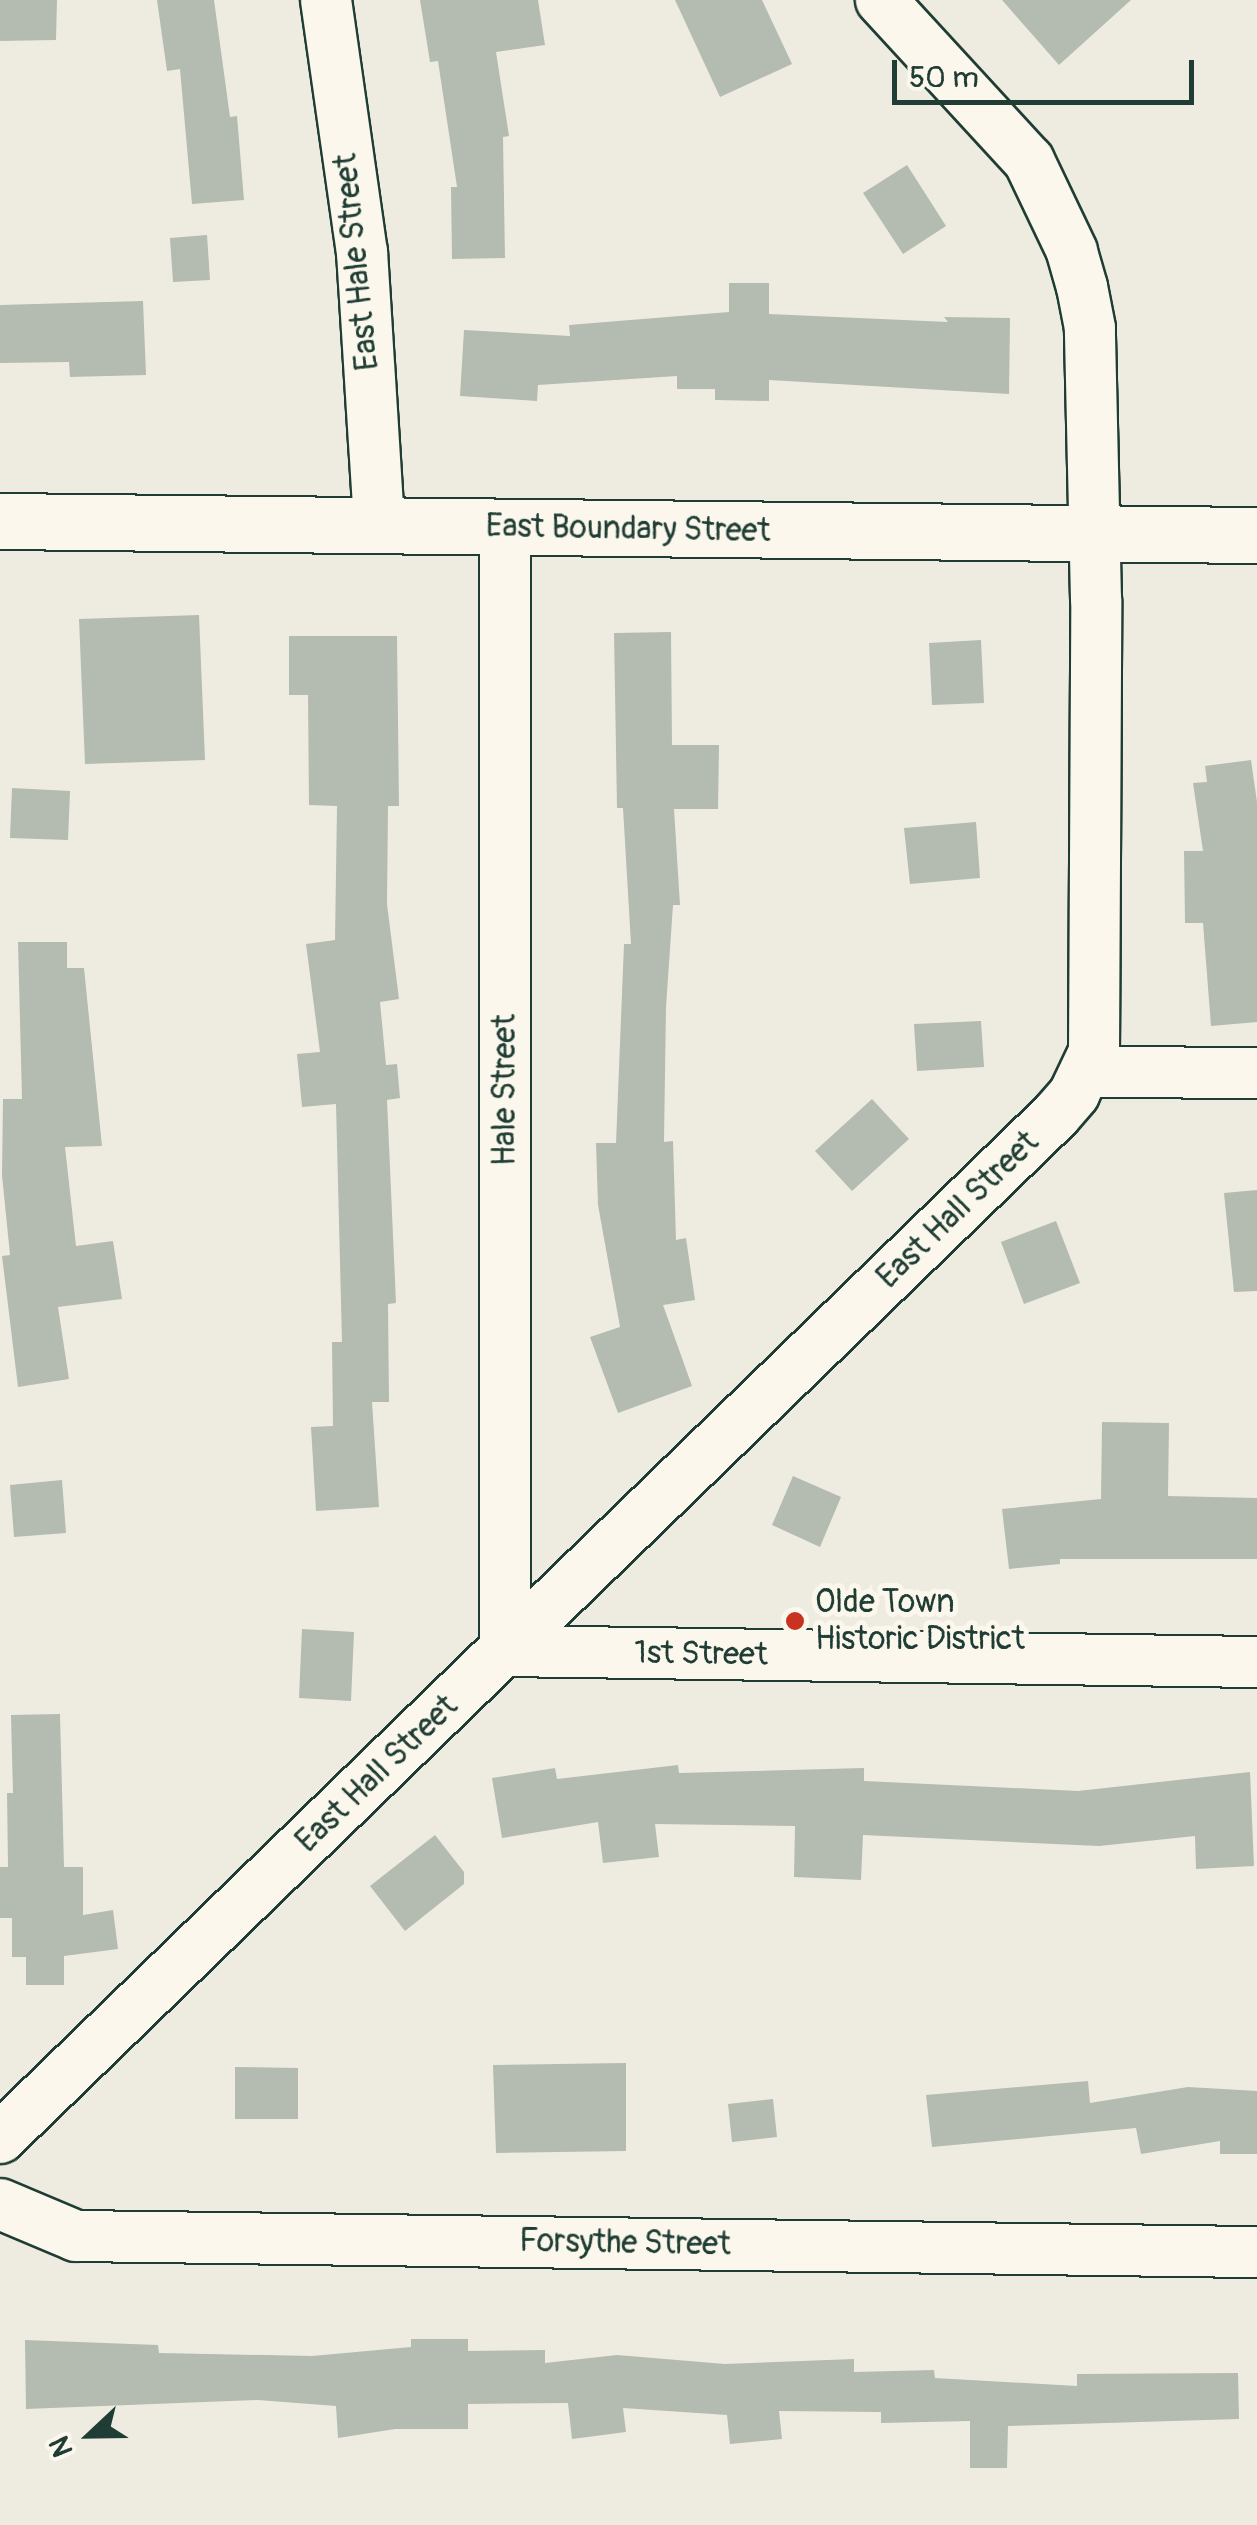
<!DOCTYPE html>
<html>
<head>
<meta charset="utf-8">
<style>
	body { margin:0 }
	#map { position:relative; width:1257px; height:2525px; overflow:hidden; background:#eeece1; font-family:Pangolin,sans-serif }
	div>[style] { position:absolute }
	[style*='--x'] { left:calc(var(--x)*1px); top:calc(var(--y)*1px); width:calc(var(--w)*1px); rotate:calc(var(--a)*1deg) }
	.building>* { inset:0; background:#b4bbb0 }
	.roads { filter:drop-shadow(2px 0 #1f3d34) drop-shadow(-2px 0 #1f3d34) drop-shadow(0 2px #1f3d34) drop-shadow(0 -2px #1f3d34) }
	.minor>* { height:50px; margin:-25px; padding:0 25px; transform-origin:25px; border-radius:25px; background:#fbf7ec }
	.major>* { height:55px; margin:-27.5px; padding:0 27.5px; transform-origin:27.5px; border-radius:27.5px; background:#fbf7ec }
	.dots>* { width:28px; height:28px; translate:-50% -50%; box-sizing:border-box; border:5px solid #fbf7ec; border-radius:50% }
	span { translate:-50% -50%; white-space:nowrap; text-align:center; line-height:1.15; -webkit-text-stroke:10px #fbf7ec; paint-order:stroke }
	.street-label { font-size:32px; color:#1f3d34 }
	.poi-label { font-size:32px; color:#1f3d34 }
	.left { translate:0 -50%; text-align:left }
	.north { position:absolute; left:40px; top:2385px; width:100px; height:100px; -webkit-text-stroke:8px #fbf7ec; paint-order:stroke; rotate:248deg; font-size:28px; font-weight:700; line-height:40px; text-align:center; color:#1f3d34 }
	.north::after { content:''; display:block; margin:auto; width:35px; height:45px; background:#1f3d34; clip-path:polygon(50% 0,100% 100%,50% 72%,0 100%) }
	.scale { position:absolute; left:892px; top:60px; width:302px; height:45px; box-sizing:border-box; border:5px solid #1f3d34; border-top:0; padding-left:12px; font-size:30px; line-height:35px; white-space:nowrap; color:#1f3d34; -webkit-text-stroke:8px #fbf7ec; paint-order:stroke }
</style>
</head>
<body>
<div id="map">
	<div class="building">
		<div style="clip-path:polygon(0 0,57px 0,56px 40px,0 41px)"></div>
		<div style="clip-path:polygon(157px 0,214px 0,230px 117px,237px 116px,244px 200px,192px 204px,180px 69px,167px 71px)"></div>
		<div style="clip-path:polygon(420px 0,538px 0,545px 45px,496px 52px,509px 136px,503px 137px,505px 258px,452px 259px,451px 187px,457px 187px,438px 61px,430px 62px)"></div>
		<div style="clip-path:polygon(675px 0,762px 0,792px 64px,720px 97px)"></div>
		<div style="clip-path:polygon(1002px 0,1131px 0,1059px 65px)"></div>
		<div style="clip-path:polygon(907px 165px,946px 226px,903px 254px,863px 193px)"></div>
		<div style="clip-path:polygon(207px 235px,210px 280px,173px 282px,170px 238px)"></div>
		<div style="clip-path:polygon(729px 283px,769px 283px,769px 314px,948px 322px,944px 317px,1010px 318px,1009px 394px,769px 380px,769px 401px,715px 400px,715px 389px,677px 389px,677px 376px,538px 385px,537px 401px,460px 396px,464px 330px,570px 336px,569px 325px,729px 312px)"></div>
		<div style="clip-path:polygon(143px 301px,146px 375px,70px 377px,69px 362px,0 363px,0 305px)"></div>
		<div style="clip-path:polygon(199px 615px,205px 760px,85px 764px,79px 619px)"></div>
		<div style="clip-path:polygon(671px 632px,672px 745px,719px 745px,718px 809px,674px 809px,680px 905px,673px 905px,666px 1007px,664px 1142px,673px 1141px,676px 1240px,686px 1238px,695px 1300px,663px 1305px,692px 1386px,618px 1413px,590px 1337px,620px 1327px,598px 1205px,596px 1143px,616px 1143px,624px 944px,631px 944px,623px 808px,617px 808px,614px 633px)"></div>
		<div style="clip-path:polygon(289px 636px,397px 636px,399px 806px,388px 806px,387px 904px,399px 999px,380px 1002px,386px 1065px,397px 1064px,400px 1098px,387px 1100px,396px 1303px,388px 1304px,389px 1402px,372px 1402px,379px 1507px,316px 1511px,311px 1427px,333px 1426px,332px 1342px,342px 1342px,336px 1104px,302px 1107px,297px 1054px,320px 1052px,306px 944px,335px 940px,337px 806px,309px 805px,308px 695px,289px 695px)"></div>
		<div style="clip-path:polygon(981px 640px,984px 703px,932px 705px,929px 643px)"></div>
		<div style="clip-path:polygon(1251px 760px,1257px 802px,1257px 1022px,1211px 1026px,1203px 923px,1185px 923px,1184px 851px,1203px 851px,1193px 783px,1207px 782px,1205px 766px)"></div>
		<div style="clip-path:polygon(12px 788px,70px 791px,68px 840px,10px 838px)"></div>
		<div style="clip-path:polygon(976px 822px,980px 878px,910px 884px,904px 828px)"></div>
		<div style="clip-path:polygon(18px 942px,67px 942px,67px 968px,84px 968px,102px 1146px,65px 1147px,76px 1246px,113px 1241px,122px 1299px,58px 1307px,69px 1379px,18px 1387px,2px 1256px,10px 1255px,2px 1175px,3px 1099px,22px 1099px)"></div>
		<div style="clip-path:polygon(981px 1021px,984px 1067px,917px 1071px,914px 1024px)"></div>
		<div style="clip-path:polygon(872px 1099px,909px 1139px,852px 1191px,815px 1151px)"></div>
		<div style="clip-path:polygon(1257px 1190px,1257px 1291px,1234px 1292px,1224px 1193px)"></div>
		<div style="clip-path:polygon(1056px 1221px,1080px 1283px,1024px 1304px,1001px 1242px)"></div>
		<div style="clip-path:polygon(1102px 1422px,1169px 1423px,1168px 1496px,1257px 1498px,1257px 1559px,1060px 1559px,1060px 1564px,1009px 1569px,1002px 1509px,1101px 1499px)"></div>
		<div style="clip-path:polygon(793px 1476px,841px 1497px,820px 1547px,772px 1525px)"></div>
		<div style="clip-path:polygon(62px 1480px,66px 1533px,14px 1537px,10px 1485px)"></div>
		<div style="clip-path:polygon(302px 1629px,354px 1632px,351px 1701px,299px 1698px)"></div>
		<div style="clip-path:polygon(60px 1714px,64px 1867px,83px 1867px,83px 1915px,113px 1910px,118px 1949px,64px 1956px,64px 1985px,26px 1985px,26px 1957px,12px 1957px,12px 1918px,0 1918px,0 1867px,8px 1867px,7px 1793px,13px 1793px,11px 1715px)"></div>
		<div style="clip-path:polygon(678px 1765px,679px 1773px,864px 1768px,864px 1781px,1078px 1791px,1250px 1772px,1254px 1866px,1196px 1869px,1195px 1836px,1099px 1846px,863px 1835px,861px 1880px,794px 1877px,795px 1826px,655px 1824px,659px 1857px,603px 1863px,598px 1822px,502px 1838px,492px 1778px,555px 1768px,557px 1779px)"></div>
		<div style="clip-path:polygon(435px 1835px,464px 1872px,464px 1884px,405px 1931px,370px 1886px)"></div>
		<div style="clip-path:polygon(626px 2063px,626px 2151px,496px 2153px,493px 2065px)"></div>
		<div style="clip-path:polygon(235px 2067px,298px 2068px,298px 2119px,235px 2119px)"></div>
		<div style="clip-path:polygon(1088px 2081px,1090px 2103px,1188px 2087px,1257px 2091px,1257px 2154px,1220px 2154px,1220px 2141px,1141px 2154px,1136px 2128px,932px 2147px,926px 2095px)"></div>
		<div style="clip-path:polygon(773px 2099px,777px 2137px,732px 2142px,728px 2104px)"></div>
		<div style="clip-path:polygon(411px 2339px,468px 2339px,468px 2351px,545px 2350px,545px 2363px,617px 2355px,725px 2364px,854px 2359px,854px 2372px,934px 2370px,935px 2378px,1077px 2386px,1077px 2374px,1238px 2373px,1239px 2419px,1008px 2426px,1007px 2468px,970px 2468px,970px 2421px,881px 2423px,881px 2412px,779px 2411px,782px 2439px,730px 2444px,727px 2415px,623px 2408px,626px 2432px,572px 2439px,568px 2403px,468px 2404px,468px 2429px,395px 2429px,338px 2438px,336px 2406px,258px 2400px,26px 2409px,25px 2340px,158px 2345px,159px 2353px,312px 2356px,411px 2347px)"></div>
	</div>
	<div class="roads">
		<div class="minor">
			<div style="--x:326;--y:0;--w:255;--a:81.9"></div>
			<div style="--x:362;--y:252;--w:275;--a:86.4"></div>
			<div style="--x:505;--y:528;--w:1123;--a:90"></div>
			<div style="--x:505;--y:1651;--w:752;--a:0.84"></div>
			<div style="--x:1086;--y:1072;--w:171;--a:0.3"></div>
			<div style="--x:0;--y:2138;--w:1470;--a:-44.09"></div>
			<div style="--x:1056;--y:1115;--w:28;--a:-49"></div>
			<div style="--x:1074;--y:1094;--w:47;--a:-64.5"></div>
			<div style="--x:1094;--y:1052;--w:452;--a:-89.7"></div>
			<div style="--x:1096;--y:600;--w:272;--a:-91.3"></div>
			<div style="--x:1090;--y:328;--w:42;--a:-101"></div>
			<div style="--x:1082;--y:287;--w:37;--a:-106"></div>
			<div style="--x:1072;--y:251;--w:100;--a:-115.5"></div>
			<div style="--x:1029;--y:161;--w:219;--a:-132.6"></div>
			<div style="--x:0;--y:2204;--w:82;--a:22.8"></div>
			<div style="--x:76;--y:2236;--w:1181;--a:0.78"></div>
		</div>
		<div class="major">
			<div style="--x:0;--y:521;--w:1257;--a:0.64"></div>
		</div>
	</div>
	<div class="dots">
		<div style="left:795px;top:1621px;background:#c8321e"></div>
	</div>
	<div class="street-label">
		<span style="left:357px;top:262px;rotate:-96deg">East Hale Street</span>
		<span style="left:628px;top:529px;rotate:1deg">East Boundary Street</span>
		<span style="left:505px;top:1090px;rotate:-90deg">Hale Street</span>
		<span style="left:958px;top:1210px;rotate:-44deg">East Hall Street</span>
		<span style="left:701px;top:1654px;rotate:1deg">1st Street</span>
		<span style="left:377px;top:1774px;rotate:-44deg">East Hall Street</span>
		<span style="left:625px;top:2243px;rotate:1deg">Forsythe Street</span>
	</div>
	<div class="poi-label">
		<span class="left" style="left:815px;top:1621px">Olde Town<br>Historic District</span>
	</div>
	<div class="north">N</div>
	<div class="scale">50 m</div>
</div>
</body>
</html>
